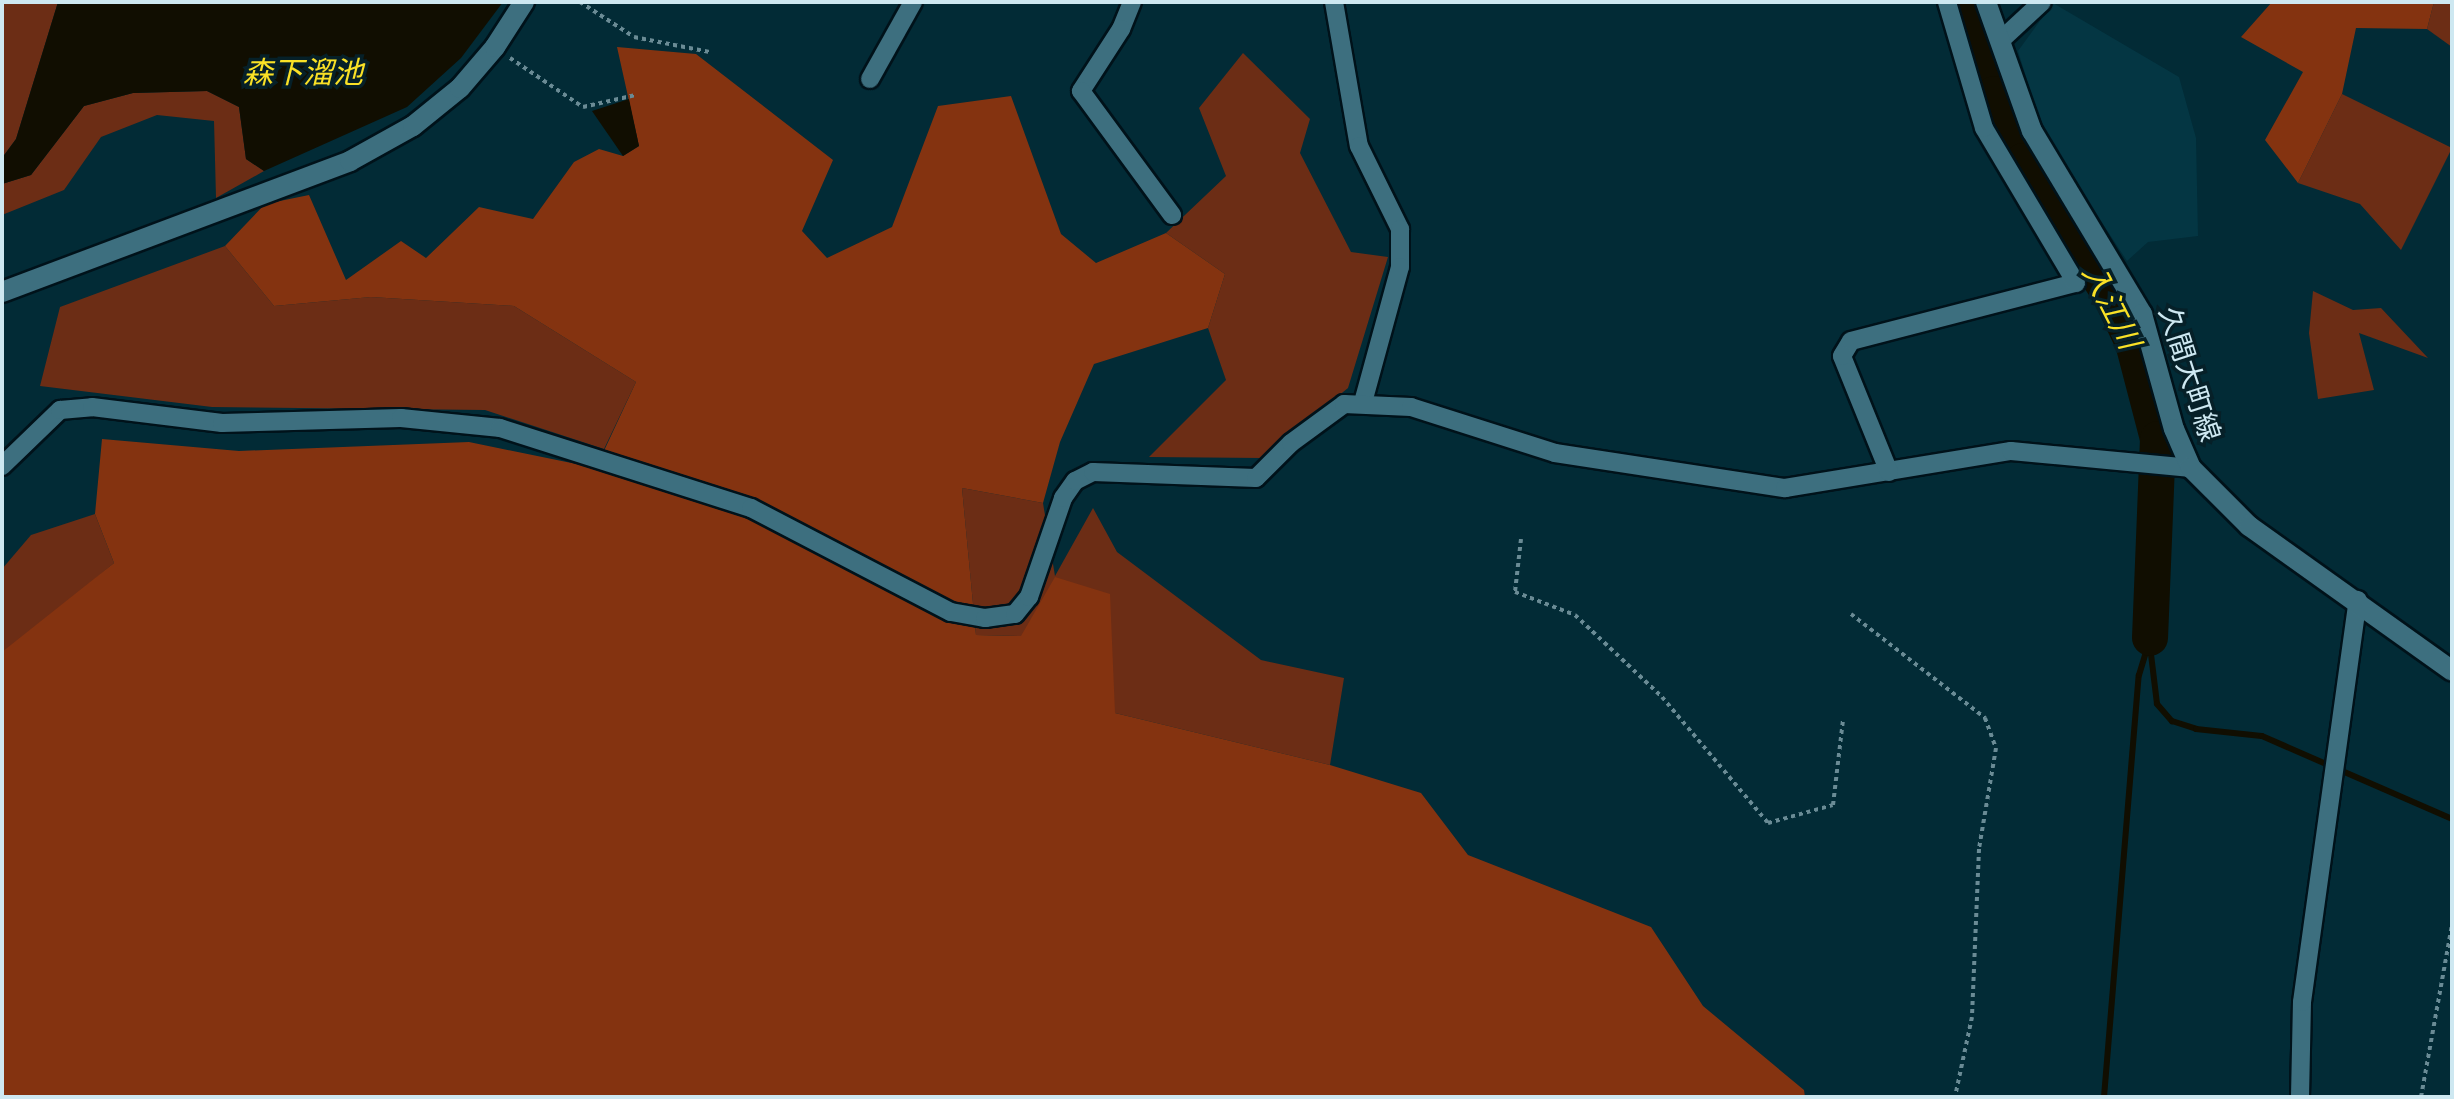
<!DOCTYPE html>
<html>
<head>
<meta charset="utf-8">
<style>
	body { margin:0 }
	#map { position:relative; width:2454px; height:1099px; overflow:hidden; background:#022b36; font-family:"DM Sans","Noto Sans JP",sans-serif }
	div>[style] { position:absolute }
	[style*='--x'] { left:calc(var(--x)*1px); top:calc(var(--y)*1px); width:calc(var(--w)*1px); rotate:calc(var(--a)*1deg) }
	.built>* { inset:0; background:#043643 }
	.green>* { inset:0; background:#6c2d15 }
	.forest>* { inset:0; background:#843310 }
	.water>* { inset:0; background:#110e01 }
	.stream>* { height:6px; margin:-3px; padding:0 3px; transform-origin:3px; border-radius:3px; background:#110e01 }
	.river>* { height:36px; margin:-18px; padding:0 18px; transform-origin:18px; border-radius:18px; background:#110e01 }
	.path>* { height:4px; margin-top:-2px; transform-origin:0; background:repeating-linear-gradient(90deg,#6a8b95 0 4px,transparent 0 8px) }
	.roads { filter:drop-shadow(2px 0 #00121a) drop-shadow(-2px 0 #00121a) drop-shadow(0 2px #00121a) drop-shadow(0 -2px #00121a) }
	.street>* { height:18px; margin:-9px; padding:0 9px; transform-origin:9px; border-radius:9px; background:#3d6f7f }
	.secondary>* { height:20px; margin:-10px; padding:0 10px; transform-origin:10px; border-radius:10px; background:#3d6f7f }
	span { translate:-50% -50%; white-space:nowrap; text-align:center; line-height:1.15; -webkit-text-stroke:7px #062028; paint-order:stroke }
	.street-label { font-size:28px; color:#cee8f1 }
	.water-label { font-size:30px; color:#fae126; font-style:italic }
	.frame { position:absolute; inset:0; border:4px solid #cee8f1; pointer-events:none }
</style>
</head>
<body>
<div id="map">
	<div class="built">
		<div style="clip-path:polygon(2053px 3px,2179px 77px,2196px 138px,2198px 236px,2148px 242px,2127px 261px,2043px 132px,2018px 51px)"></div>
	</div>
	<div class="green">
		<div style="clip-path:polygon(2px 2px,58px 2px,16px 139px,2px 158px)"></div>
		<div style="clip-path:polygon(2434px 2px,2452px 2px,2452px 47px,2427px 29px)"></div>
		<div style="clip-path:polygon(1243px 53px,1310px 119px,1300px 153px,1351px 252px,1388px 257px,1348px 388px,1262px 458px,1149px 457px,1226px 380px,1208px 328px,1225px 274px,1166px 233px,1226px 176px,1199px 108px)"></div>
		<div style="clip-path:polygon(207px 91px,239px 107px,246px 159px,264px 171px,216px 198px,214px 121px,157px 115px,101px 137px,64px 190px,2px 215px,2px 184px,31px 175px,84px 106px,133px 93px)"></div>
		<div style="clip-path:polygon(2342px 94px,2452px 148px,2401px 250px,2360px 204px,2298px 183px)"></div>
		<div style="clip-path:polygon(225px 246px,274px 306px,371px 297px,514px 306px,636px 382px,604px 449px,485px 410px,212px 407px,40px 386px,60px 307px)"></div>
		<div style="clip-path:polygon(2313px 291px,2353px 310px,2381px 308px,2428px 358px,2359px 333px,2374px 390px,2318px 399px,2309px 333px)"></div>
		<div style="clip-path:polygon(962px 488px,1043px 503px,1055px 576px,1093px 508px,1117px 552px,1261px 660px,1344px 678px,1330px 765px,1115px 713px,1021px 636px,976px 635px)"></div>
		<div style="clip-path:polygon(95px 514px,114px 563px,4px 655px,2px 569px,31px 535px)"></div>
	</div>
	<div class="forest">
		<div style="clip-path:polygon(2272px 2px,2434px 2px,2427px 29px,2356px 28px,2342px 94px,2298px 183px,2265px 140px,2303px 72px,2241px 37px)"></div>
		<div style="clip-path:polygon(617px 47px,696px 54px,833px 160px,802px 231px,827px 258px,892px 227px,938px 106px,1011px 96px,1061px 234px,1096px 263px,1166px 233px,1225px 274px,1208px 328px,1094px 364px,1060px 442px,1043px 503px,962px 488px,976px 635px,1021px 636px,1055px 577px,1110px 594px,1115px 713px,1330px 765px,1421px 793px,1468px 855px,1651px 927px,1703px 1006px,1804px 1090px,1805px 1097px,2px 1097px,2px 652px,114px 563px,95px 514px,102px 439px,239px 451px,469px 442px,596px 468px,636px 382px,514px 306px,371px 297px,274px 306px,225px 246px,265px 204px,309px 195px,346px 280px,401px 241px,426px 258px,479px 207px,533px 219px,574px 162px,599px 149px,623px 156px,639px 146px)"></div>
	</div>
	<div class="water">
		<div style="clip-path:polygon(58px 2px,503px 2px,461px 58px,407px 107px,264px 171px,246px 159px,239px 107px,207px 91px,133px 93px,84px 106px,31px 175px,2px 184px,2px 158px,16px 139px)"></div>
		<div style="clip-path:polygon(629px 99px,639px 146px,623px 156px,592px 111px)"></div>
	</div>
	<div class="stream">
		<div style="--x:2150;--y:646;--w:58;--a:83.1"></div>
		<div style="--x:2157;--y:704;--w:23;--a:49"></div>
		<div style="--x:2172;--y:721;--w:25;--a:18"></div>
		<div style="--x:2196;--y:729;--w:66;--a:6.1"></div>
		<div style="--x:2262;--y:736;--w:207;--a:23.6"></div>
		<div style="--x:2104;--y:1097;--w:423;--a:-85.3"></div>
		<div style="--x:2139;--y:675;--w:39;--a:-73"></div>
	</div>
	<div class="river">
		<div style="--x:1966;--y:2;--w:96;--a:73.1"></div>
		<div style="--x:1994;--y:94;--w:73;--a:66.6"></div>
		<div style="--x:2023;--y:161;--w:161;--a:56.9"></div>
		<div style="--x:2111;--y:296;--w:52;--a:64.9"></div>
		<div style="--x:2133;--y:343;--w:99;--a:75.4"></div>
		<div style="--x:2158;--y:439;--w:199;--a:92.3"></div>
	</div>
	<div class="path">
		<div style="--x:580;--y:2;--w:64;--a:32.9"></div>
		<div style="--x:634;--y:37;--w:77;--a:11.2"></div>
		<div style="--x:510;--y:58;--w:88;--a:33.9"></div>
		<div style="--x:583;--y:107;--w:54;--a:-12.8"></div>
		<div style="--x:1521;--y:539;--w:53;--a:96.5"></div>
		<div style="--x:1515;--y:592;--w:64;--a:21"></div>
		<div style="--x:1575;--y:615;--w:120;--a:43.3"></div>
		<div style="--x:1662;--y:697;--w:165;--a:49.9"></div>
		<div style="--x:1768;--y:823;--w:67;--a:-15.5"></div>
		<div style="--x:1833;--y:805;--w:86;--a:-83.3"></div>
		<div style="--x:1851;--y:614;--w:170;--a:37.8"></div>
		<div style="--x:1985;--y:718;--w:32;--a:70"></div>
		<div style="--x:1996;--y:748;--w:102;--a:99.6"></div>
		<div style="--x:1979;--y:849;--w:168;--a:92.4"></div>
		<div style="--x:1972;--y:1017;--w:82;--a:102"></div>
		<div style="--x:2421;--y:1097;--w:175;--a:-79.8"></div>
	</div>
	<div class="roads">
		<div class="street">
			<div style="--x:1132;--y:2;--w:29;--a:112"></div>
			<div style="--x:1121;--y:29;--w:74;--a:122.8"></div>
			<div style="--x:1081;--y:91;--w:154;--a:53.7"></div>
			<div style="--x:1334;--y:2;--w:146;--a:80.2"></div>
			<div style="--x:1359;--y:146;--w:93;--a:63.7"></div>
			<div style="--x:1400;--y:229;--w:38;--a:90"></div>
			<div style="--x:1400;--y:267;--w:140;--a:105.3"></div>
			<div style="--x:2000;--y:41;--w:57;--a:-42.9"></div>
			<div style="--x:870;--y:79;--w:88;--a:-60.8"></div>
			<div style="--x:2;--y:466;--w:81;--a:-44"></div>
			<div style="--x:60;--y:410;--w:32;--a:-5"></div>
			<div style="--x:92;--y:407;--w:131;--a:7"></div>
			<div style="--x:222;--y:423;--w:179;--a:-1.6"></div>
			<div style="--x:401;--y:418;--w:100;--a:5.8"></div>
			<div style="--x:500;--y:428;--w:263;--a:17.7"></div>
			<div style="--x:751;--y:508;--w:225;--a:27.5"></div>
			<div style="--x:951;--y:612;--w:35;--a:10"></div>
			<div style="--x:985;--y:618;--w:30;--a:-8"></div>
			<div style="--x:1015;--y:614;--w:22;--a:-51"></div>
			<div style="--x:1029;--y:597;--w:105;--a:-71"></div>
			<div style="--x:1063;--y:498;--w:21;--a:-55"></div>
			<div style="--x:1075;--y:481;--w:20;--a:-27"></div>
			<div style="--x:1093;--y:472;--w:163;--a:2.1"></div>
			<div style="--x:1256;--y:478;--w:49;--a:-45"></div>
			<div style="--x:1291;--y:443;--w:66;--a:-36.3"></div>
			<div style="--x:1344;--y:404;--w:67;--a:2.6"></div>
			<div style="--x:1411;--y:407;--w:151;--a:17.7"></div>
			<div style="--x:1555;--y:453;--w:233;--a:8.7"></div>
			<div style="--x:1785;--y:488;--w:229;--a:-9.3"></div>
			<div style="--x:2011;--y:451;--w:181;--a:5.4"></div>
			<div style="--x:1889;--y:472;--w:125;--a:-112.1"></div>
			<div style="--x:1842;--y:356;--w:17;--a:-59"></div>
			<div style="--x:1851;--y:341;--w:232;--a:-14.5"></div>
			<div style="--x:2076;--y:283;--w:180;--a:-120.7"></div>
			<div style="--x:1984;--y:128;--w:131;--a:-106.4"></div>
			<div style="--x:2300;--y:1097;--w:95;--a:-88.8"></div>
			<div style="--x:2302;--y:1002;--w:406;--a:-82.1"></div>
		</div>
		<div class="secondary">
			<div style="--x:1986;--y:2;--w:137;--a:70.4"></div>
			<div style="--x:2032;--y:131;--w:214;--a:59"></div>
			<div style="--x:2142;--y:314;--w:119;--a:74.5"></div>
			<div style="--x:2174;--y:429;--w:43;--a:66.4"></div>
			<div style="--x:2191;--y:468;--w:82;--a:45"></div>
			<div style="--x:2249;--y:526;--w:249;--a:35.5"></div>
			<div style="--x:2;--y:292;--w:372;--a:-20.6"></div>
			<div style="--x:350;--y:161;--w:72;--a:-29.1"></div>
			<div style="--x:413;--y:126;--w:60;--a:-39"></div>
			<div style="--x:460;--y:88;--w:54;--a:-49.5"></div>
			<div style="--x:495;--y:47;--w:54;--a:-57.2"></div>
		</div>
	</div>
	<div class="street-label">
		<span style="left:2189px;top:374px;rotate:72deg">久間大町線</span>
	</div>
	<div class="water-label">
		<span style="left:303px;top:73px">森下溜池</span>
		<span style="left:2111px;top:307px;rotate:63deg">入江川</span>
	</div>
	<div class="frame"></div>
</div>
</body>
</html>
